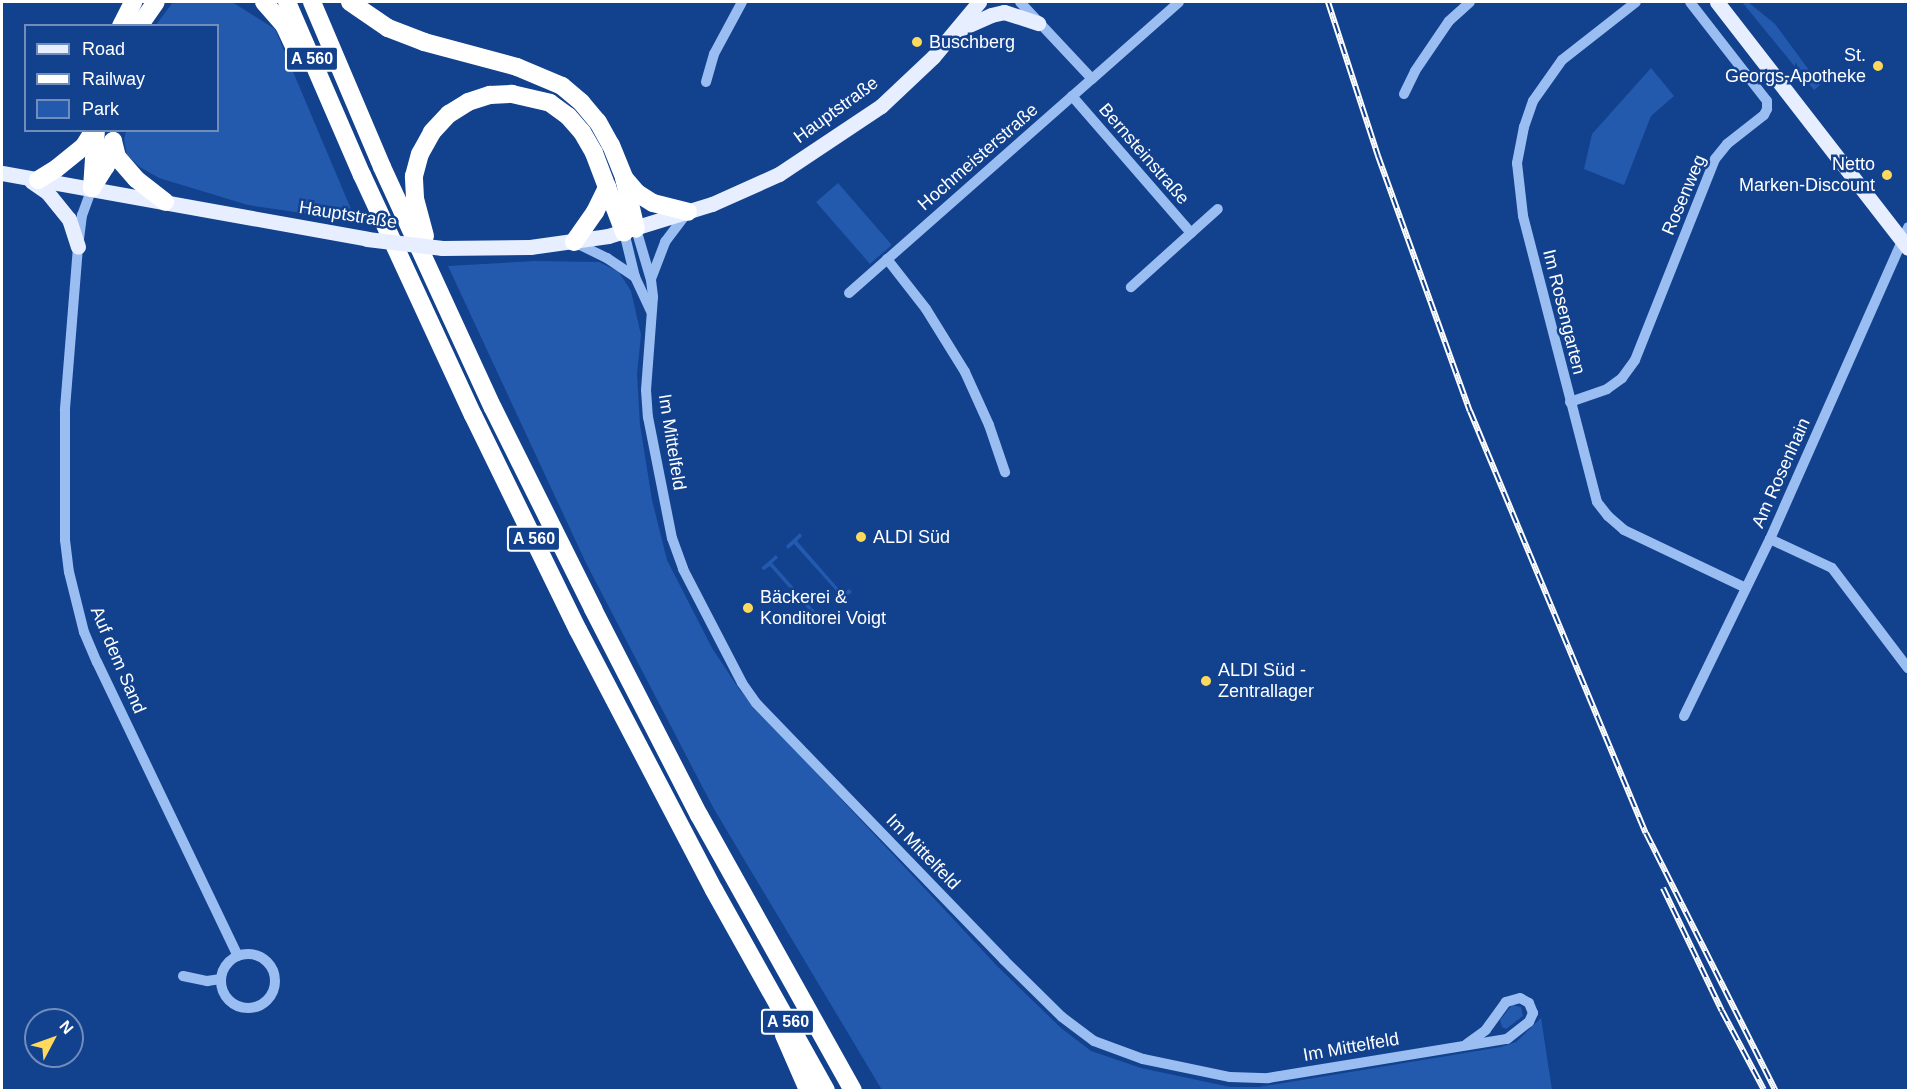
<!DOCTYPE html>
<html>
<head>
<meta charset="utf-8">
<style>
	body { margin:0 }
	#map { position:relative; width:1910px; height:1092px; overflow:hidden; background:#12418e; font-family:Arial,sans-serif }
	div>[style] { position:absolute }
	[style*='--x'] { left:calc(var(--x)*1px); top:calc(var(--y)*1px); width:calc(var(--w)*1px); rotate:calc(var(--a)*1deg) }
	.green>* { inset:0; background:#235aae; transform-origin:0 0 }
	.minor>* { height:10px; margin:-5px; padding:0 5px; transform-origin:5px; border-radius:5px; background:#9bbef2 }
	.minor>.ring { margin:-5px; padding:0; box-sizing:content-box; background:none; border:10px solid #9bbef2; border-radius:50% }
	.major>* { height:15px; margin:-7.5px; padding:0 7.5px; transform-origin:7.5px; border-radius:7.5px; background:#e6eeff }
	.highway>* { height:18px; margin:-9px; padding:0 9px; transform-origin:9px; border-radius:9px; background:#fff }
	.rail>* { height:6px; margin-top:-3px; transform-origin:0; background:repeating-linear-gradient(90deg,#12418e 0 11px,#fff 0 22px); box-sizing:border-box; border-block:2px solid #fff }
	.major-bridge>* { height:15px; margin:-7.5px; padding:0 7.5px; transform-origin:7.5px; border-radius:7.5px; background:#e6eeff }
	.dots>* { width:16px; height:16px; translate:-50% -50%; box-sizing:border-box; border:3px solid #12418e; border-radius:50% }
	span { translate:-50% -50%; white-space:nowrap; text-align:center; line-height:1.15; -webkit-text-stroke:5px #12418e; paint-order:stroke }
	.shield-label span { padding:2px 4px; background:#12418e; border:2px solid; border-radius:4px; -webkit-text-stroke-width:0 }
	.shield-label { font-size:16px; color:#fff; font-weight:700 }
	.poi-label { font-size:18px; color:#fff }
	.left { translate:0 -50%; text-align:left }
	.right { translate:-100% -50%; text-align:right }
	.street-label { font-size:18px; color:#fff }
	.frame { position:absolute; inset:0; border:3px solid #fff; pointer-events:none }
	.legend { position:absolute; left:24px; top:24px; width:195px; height:108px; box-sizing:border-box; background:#12418e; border:2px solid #718dbb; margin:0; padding:8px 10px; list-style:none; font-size:18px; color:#fff }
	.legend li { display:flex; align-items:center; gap:12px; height:30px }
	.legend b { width:30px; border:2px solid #718dbb }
	.north { position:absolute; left:24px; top:1008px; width:60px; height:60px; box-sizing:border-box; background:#12418e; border:2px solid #718dbb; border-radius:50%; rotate:49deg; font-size:16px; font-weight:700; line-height:24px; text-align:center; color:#fff }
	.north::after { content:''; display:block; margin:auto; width:21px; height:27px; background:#ffd95c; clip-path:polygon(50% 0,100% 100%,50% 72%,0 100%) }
</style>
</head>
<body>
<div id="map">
	<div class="green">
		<i style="clip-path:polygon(173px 2px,232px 2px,275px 29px,356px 221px,248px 205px,159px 178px,140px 167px,127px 155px,124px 140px,126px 131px,218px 130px,218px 26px,156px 25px)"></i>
		<i style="clip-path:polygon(1742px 2px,1748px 2px,1775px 24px,1820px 85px,1814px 90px)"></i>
		<i style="clip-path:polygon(1651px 68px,1674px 96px,1651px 116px,1624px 185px,1584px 169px,1592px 134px)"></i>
		<i style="left:838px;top:183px;width:82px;height:29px;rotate:49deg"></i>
		<i style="clip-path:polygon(534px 261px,599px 262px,619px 272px,631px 291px,641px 335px,637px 374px,640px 425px,652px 500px,667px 560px,712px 648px,741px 692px,998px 967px,1061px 1028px,1091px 1051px,1141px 1068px,1230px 1087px,1259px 1087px,1501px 1047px,1516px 1042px,1541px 1018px,1552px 1090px,882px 1090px,714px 809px,586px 563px,448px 266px)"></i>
		<i style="clip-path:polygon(800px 533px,802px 536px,797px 541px,843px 594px,849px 589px,852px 592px,838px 604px,835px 602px,841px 596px,794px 544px,788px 549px,786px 546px)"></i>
		<i style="clip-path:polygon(776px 555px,778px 558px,772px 563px,819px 616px,825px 611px,827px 614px,813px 626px,811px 624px,816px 618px,770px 566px,764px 570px,761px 568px)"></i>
		<i style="clip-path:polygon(1512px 1005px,1521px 1007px,1523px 1016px,1506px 1029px,1502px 1027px,1500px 1020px)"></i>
	</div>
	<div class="minor">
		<i style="--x:1020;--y:2;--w:105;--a:46.9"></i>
		<i style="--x:1092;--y:79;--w:116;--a:-41.5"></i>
		<i style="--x:1636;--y:2;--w:94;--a:141.9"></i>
		<i style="--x:1562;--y:60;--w:50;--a:125.3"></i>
		<i style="--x:1533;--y:101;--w:28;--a:109"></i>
		<i style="--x:1524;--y:127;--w:37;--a:101"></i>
		<i style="--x:1517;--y:163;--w:53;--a:83.5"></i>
		<i style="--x:1523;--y:216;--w:295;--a:75.5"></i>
		<i style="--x:1597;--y:502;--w:18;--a:52"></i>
		<i style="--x:1608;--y:516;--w:21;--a:41"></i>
		<i style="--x:1624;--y:530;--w:135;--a:25.4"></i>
		<i style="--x:706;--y:82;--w:29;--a:-74"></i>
		<i style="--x:714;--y:54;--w:59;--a:-61.7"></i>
		<i style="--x:1404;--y:94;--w:25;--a:-64"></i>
		<i style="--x:1415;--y:71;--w:60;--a:-55.8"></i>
		<i style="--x:1449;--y:21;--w:28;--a:-42"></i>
		<i style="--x:1072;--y:96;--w:181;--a:49"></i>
		<i style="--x:1191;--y:233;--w:81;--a:138"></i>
		<i style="--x:92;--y:188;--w:29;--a:110"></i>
		<i style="--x:82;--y:215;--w:32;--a:97"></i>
		<i style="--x:78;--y:247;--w:164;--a:94.6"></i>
		<i style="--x:65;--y:410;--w:130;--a:90"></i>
		<i style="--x:65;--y:540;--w:32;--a:83"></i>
		<i style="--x:69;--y:572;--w:62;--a:76"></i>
		<i style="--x:84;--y:632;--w:33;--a:67"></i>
		<i style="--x:97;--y:662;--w:326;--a:64.4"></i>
		<i style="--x:636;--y:229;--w:53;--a:73.6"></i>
		<i style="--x:651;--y:280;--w:17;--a:83"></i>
		<i style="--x:653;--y:297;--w:93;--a:94.3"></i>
		<i style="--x:646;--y:390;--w:27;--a:86"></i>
		<i style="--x:648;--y:417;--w:123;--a:78.8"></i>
		<i style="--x:672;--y:538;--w:33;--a:70"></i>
		<i style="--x:683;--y:569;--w:128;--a:62.6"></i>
		<i style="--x:742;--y:683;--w:24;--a:55"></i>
		<i style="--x:756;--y:703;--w:357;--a:46"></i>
		<i style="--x:1004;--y:960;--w:81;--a:44.5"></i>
		<i style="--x:1062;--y:1017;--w:40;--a:37"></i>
		<i style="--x:1094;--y:1041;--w:52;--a:20.2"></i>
		<i style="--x:1143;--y:1059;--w:89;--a:11.7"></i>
		<i style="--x:1230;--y:1077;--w:38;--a:2"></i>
		<i style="--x:1268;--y:1078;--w:242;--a:-9.3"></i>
		<i style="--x:1507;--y:1039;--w:28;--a:-38"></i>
		<i style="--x:1529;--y:1022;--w:10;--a:-66"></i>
		<i style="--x:1533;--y:1013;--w:11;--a:-112"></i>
		<i style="--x:1529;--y:1003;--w:10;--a:-151"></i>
		<i style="--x:1520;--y:998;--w:15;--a:164"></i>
		<i style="--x:1506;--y:1002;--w:34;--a:126"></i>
		<i style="--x:1486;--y:1030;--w:24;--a:144"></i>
		<i style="--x:624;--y:232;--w:46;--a:76.3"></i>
		<i style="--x:635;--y:277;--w:38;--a:65"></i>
		<i style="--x:1191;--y:233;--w:36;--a:-42"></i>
		<i style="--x:574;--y:242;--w:37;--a:26"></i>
		<i style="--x:607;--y:258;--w:34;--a:34"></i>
		<i style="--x:887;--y:259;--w:63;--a:52"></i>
		<i style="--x:926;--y:309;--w:74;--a:58.2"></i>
		<i style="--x:965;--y:372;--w:58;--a:65.6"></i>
		<i style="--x:989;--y:425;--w:50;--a:71.2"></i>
		<i style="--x:651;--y:279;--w:40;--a:-69"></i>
		<i style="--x:665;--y:242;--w:38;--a:-53"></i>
		<i style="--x:849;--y:293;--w:324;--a:-41.4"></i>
		<i style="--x:1570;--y:402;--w:39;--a:-19"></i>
		<i style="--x:1607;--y:389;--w:19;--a:-36"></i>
		<i style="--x:1622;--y:378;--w:22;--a:-54"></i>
		<i style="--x:1635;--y:360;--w:216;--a:-68.3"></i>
		<i style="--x:1715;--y:159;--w:19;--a:-51"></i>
		<i style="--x:1727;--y:144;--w:47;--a:-38.1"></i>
		<i style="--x:1764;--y:115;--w:7;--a:-63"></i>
		<i style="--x:1767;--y:109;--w:8;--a:-90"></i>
		<i style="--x:1767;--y:101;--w:125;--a:-127.9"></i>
		<i style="--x:1770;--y:539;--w:68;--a:25.1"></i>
		<i style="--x:1832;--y:568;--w:126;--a:52.8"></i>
		<i style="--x:1684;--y:716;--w:197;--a:-64.1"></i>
		<i style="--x:1770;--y:539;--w:341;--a:-66.1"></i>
		<i class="ring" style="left:221px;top:954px;width:44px;height:44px"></i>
		<i style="--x:183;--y:976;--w:25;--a:12"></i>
		<i style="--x:207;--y:981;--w:14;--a:-8"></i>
	</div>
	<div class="major">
		<i style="--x:1717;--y:2;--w:311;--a:52.2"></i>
		<i style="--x:960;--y:29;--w:34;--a:-24"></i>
		<i style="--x:991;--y:15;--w:13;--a:-13"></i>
		<i style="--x:1004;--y:12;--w:36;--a:18"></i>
		<i style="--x:2;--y:173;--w:371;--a:10.2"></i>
		<i style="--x:31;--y:181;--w:19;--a:35"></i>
		<i style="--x:47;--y:192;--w:35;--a:51"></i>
		<i style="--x:69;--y:219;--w:29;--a:72"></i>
		<i style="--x:442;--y:248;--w:88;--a:-0.7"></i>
		<i style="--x:530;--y:247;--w:79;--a:-8"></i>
		<i style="--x:608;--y:236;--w:109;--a:-17.1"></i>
		<i style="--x:712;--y:204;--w:73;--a:-24.1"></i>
		<i style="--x:779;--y:174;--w:123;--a:-33.7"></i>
		<i style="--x:881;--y:106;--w:71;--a:-43.3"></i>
		<i style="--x:933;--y:57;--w:72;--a:-50.1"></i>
	</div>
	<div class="highway">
		<i style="--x:264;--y:2;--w:30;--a:49"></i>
		<i style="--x:284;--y:25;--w:26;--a:65"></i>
		<i style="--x:287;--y:2;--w:189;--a:66.6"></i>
		<i style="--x:362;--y:175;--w:264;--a:65.2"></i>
		<i style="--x:473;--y:415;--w:239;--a:64"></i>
		<i style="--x:578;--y:630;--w:293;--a:62.4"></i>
		<i style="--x:714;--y:890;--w:229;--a:60.8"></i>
		<i style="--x:312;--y:2;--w:179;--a:67"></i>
		<i style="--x:382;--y:167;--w:265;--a:65.3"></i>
		<i style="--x:493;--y:408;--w:225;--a:63.5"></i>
		<i style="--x:593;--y:609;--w:232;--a:62.8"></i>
		<i style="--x:699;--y:815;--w:315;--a:60.8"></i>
		<i style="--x:350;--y:2;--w:46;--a:34.4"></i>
		<i style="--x:388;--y:28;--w:39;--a:21"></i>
		<i style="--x:424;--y:42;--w:96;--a:15"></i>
		<i style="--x:517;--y:67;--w:49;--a:22.9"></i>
		<i style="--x:562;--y:86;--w:25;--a:40"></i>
		<i style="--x:581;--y:102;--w:26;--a:50"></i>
		<i style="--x:598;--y:122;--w:26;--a:61"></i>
		<i style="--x:611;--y:145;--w:35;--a:68"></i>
		<i style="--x:624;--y:178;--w:52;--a:76.8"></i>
		<i style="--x:121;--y:26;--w:27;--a:-63"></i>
		<i style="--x:139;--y:26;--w:29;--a:-55"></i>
		<i style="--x:113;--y:141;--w:16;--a:76"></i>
		<i style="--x:117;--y:157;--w:29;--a:49"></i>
		<i style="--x:136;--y:179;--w:37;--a:38"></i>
		<i style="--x:625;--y:179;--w:18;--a:49"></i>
		<i style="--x:637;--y:193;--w:19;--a:32"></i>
		<i style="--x:653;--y:203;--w:36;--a:14"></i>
		<i style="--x:38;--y:180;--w:22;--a:-32"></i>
		<i style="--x:57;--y:168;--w:35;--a:-39"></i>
		<i style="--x:84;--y:146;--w:19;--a:-58"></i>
		<i style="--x:92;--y:188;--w:26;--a:-58"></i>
		<i style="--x:106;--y:166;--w:26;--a:-74"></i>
		<i style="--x:92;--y:188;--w:58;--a:-86.1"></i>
		<i style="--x:425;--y:236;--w:39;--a:-105"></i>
		<i style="--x:415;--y:198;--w:22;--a:-93"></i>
		<i style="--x:414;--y:176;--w:23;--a:-75"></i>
		<i style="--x:420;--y:154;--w:25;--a:-61"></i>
		<i style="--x:432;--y:132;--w:25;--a:-47"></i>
		<i style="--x:449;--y:114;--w:22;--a:-32"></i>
		<i style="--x:468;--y:102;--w:23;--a:-18"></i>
		<i style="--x:490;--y:95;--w:22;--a:-3"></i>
		<i style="--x:512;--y:94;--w:39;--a:13"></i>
		<i style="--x:550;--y:103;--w:22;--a:36"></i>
		<i style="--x:568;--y:116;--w:21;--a:49"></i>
		<i style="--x:582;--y:132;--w:24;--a:60"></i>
		<i style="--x:594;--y:153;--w:85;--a:69.2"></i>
		<i style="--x:574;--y:242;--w:37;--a:-55"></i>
		<i style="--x:595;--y:212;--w:28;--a:-64"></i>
		<i style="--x:784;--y:1035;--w:60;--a:66.4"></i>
	</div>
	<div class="rail">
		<i style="--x:1328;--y:2;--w:162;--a:72"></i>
		<i style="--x:1378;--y:156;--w:271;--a:70.2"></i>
		<i style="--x:1470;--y:411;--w:457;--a:67.4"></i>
		<i style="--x:1646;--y:833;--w:288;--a:63.3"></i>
		<i style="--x:1663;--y:888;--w:136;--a:64.4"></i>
		<i style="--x:1722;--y:1011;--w:89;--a:62"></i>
	</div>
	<div class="major-bridge">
		<i style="--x:367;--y:239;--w:76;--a:6.8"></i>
	</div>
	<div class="dots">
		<i style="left:917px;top:42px;background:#ffd95c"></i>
		<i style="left:1878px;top:66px;background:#ffd95c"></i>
		<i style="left:1887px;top:175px;background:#ffd95c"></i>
		<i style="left:861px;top:537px;background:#ffd95c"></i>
		<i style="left:748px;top:608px;background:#ffd95c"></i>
		<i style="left:1206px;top:681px;background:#ffd95c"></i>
	</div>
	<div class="shield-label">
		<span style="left:312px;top:59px">A 560</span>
		<span style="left:534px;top:539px">A 560</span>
		<span style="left:788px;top:1022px">A 560</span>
	</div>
	<div class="poi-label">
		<span class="left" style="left:929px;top:42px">Buschberg</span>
		<span class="right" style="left:1866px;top:66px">St.<br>Georgs-Apotheke</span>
		<span class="right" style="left:1875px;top:175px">Netto<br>Marken-Discount</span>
		<span class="left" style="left:873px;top:537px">ALDI Süd</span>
		<span class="left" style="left:760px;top:608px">Bäckerei &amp;<br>Konditorei Voigt</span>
		<span class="left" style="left:1218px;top:681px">ALDI Süd -<br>Zentrallager</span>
	</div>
	<div class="street-label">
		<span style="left:836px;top:110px;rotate:-36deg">Hauptstraße</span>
		<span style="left:1144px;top:154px;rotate:49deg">Bernsteinstraße</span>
		<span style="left:978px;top:157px;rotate:-41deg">Hochmeisterstraße</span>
		<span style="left:1684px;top:195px;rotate:-67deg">Rosenweg</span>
		<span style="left:348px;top:215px;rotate:9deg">Hauptstraße</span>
		<span style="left:1564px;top:312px;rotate:76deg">Im Rosengarten</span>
		<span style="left:672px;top:442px;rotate:81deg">Im Mittelfeld</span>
		<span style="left:1781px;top:473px;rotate:-66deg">Am Rosenhain</span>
		<span style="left:118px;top:660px;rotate:67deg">Auf dem Sand</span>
		<span style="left:923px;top:852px;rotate:46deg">Im Mittelfeld</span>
		<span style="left:1351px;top:1047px;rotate:-10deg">Im Mittelfeld</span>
	</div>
	<div class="frame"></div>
	<ul class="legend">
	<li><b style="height:8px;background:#e6eeff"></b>Road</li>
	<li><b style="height:8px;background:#fff"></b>Railway</li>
	<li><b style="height:16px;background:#235aae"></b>Park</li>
	</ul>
	<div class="north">N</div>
</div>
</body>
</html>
